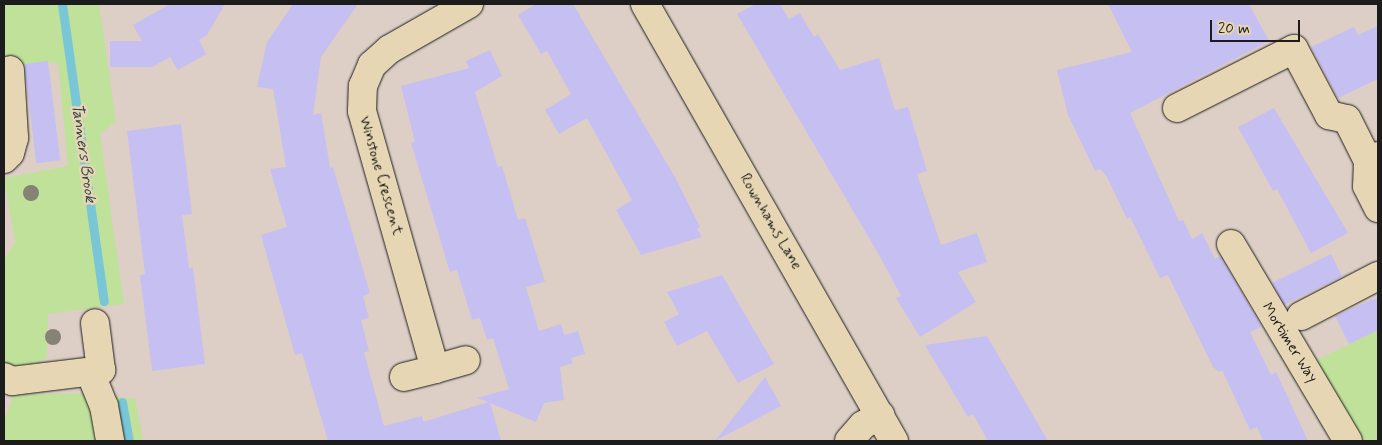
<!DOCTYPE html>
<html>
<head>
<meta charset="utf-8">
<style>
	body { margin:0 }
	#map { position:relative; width:1382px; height:445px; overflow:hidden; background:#ddcfc6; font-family:Mynerve,sans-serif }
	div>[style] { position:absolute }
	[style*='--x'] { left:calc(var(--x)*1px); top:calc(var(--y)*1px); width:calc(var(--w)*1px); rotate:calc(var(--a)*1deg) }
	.green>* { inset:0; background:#bfe19a }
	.stream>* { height:9px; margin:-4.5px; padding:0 4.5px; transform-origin:4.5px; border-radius:4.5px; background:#78c6d6 }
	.building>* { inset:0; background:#c6bff1; transform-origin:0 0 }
	.roads { filter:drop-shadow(0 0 1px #1c1c1c) drop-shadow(0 0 1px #1c1c1c) }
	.minor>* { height:28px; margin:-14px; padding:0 14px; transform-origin:14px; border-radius:14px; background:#e7d6b3 }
	.trees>* { width:16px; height:16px; margin:-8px; border-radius:50%; background:#858276 }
	span { translate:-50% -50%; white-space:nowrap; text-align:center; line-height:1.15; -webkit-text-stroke:5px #e7d6b3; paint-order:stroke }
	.street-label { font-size:15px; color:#1c1c1c }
	.water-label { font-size:16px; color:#33464a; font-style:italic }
	.frame { position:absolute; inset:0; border:5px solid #1c1c1c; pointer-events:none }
	.scale { position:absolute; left:1210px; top:20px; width:90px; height:22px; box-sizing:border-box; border:2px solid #1c1c1c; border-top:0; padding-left:6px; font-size:15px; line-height:18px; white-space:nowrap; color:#1c1c1c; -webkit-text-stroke:4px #e7d6b3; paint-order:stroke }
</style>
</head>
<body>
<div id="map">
	<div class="green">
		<i style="clip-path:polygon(4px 4px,99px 4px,116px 121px,100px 134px,124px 304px,48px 314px,47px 357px,32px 367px,4px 366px,4px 260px,15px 242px,4px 178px,68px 166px,58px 63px,24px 64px,4px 54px)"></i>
		<i style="clip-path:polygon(1378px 330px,1378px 441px,1362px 441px,1315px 361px)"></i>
		<i style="clip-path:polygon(87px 393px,135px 399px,143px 441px,4px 441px,4px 420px,14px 395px)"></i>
	</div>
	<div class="stream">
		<i style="--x:62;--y:4;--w:300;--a:82"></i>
		<i style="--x:122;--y:402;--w:40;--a:80"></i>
	</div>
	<div class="building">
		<i style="clip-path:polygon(170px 4px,225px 4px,207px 35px,199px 40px,206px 54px,178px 70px,170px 57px,152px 67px,110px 67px,110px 41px,142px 41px,133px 25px)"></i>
		<i style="clip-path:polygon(293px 4px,358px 4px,321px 57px,313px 115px,321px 113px,330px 168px,333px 167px,370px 293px,363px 296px,369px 318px,361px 320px,369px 351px,364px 352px,384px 426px,422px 416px,423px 422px,488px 402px,477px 398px,509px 389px,493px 338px,487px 340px,480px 318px,472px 320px,457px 270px,450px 272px,411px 143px,415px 142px,401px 86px,469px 68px,466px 61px,490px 50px,502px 76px,475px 92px,498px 167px,502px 166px,518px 220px,525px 218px,545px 282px,526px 287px,539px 331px,561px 324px,564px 335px,578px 331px,585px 354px,571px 358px,573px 363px,560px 367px,564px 400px,544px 403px,536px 422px,490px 403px,501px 441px,328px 441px,302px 353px,295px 355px,261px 235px,287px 227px,270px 169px,286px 167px,273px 89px,257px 87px,267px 42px)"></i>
		<i style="clip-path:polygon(536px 4px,573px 4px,676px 179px,700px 227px,697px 229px,702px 237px,641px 255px,616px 210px,632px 200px,587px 118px,559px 134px,545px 110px,571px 94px,547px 51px,541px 54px,518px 15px)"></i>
		<i style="clip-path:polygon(756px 4px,780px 4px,789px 19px,800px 13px,814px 37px,818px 34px,840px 70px,879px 58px,895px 110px,908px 107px,927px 171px,917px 174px,941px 245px,977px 233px,987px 262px,958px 272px,976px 302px,920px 337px,896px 298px,901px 296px,878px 253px,737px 14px)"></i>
		<i style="clip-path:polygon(1108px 4px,1249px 4px,1269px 41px,1130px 113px,1179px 221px,1183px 220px,1192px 239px,1202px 233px,1215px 259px,1220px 256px,1258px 320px,1261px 327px,1250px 332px,1271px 375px,1276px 372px,1308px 441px,1263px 441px,1257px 427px,1250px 430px,1222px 370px,1219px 372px,1213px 367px,1168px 275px,1160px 278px,1130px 217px,1127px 219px,1107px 177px,1100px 169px,1095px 171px,1068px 115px,1057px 70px,1132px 52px)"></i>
		<i style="clip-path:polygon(1378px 26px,1378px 79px,1338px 98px,1311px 47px,1354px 27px,1358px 35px)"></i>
		<i style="left:48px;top:61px;width:100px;height:24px;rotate:83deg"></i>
		<i style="clip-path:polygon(1274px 108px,1348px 233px,1311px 253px,1277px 189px,1273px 191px,1238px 127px)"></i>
		<i style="clip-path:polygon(181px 124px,192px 214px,182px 215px,189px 268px,193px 268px,205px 364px,152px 371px,140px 275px,145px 274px,127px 131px)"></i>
		<i style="left:1331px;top:254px;width:25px;height:65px;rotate:64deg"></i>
		<i style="clip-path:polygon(722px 275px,774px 364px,738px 383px,707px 331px,677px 346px,664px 322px,679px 314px,667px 292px)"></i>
		<i style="clip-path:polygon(1378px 297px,1378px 330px,1349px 344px,1335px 316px)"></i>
		<i style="clip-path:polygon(987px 336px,1048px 441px,988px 441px,973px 414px,968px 417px,925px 345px)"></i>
		<i style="clip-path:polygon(765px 377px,781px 406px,715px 441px)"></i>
	</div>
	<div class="roads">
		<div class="minor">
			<i style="--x:645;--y:4;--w:503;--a:60.33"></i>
			<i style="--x:1177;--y:108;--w:131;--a:-26.8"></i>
			<i style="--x:1294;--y:49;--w:75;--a:62.1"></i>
			<i style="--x:1329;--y:115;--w:18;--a:13"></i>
			<i style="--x:1347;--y:119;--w:47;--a:63.4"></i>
			<i style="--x:1368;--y:161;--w:11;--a:-27"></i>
			<i style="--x:4;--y:159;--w:8;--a:-45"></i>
			<i style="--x:10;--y:153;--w:16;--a:-75"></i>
			<i style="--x:14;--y:138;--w:68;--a:-93.4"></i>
			<i style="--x:1368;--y:161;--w:25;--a:92"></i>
			<i style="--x:1367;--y:186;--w:25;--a:63"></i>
			<i style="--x:1231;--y:244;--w:229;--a:59.3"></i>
			<i style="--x:1301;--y:316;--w:87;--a:-27.5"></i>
			<i style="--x:435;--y:369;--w:32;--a:-16"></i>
			<i style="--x:90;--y:372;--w:37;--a:68"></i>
			<i style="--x:104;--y:406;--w:36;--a:80"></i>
			<i style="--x:4;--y:377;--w:9;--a:27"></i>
			<i style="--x:12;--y:381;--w:90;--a:-7"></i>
			<i style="--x:101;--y:370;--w:47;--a:-97.3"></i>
			<i style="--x:404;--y:377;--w:32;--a:-14"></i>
			<i style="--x:435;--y:369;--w:268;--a:-105.8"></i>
			<i style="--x:362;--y:111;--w:25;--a:-88"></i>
			<i style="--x:363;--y:86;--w:23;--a:-67"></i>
			<i style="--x:372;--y:65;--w:24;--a:-42"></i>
			<i style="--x:390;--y:49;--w:91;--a:-29.7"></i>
			<i style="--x:849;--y:441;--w:21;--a:-49"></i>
			<i style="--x:863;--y:425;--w:20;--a:-30"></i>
		</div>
	</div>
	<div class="trees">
		<i style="left:31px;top:193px"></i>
		<i style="left:53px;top:337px"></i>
	</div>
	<div class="street-label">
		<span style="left:380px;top:176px;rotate:74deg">Winstone Crescent</span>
		<span style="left:770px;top:222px;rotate:60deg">Rownhams Lane</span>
		<span style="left:1289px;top:343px;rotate:58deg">Mortimer Way</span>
	</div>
	<div class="water-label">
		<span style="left:83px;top:153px;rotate:82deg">Tanners Brook</span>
	</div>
	<div class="frame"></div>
	<div class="scale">20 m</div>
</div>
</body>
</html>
